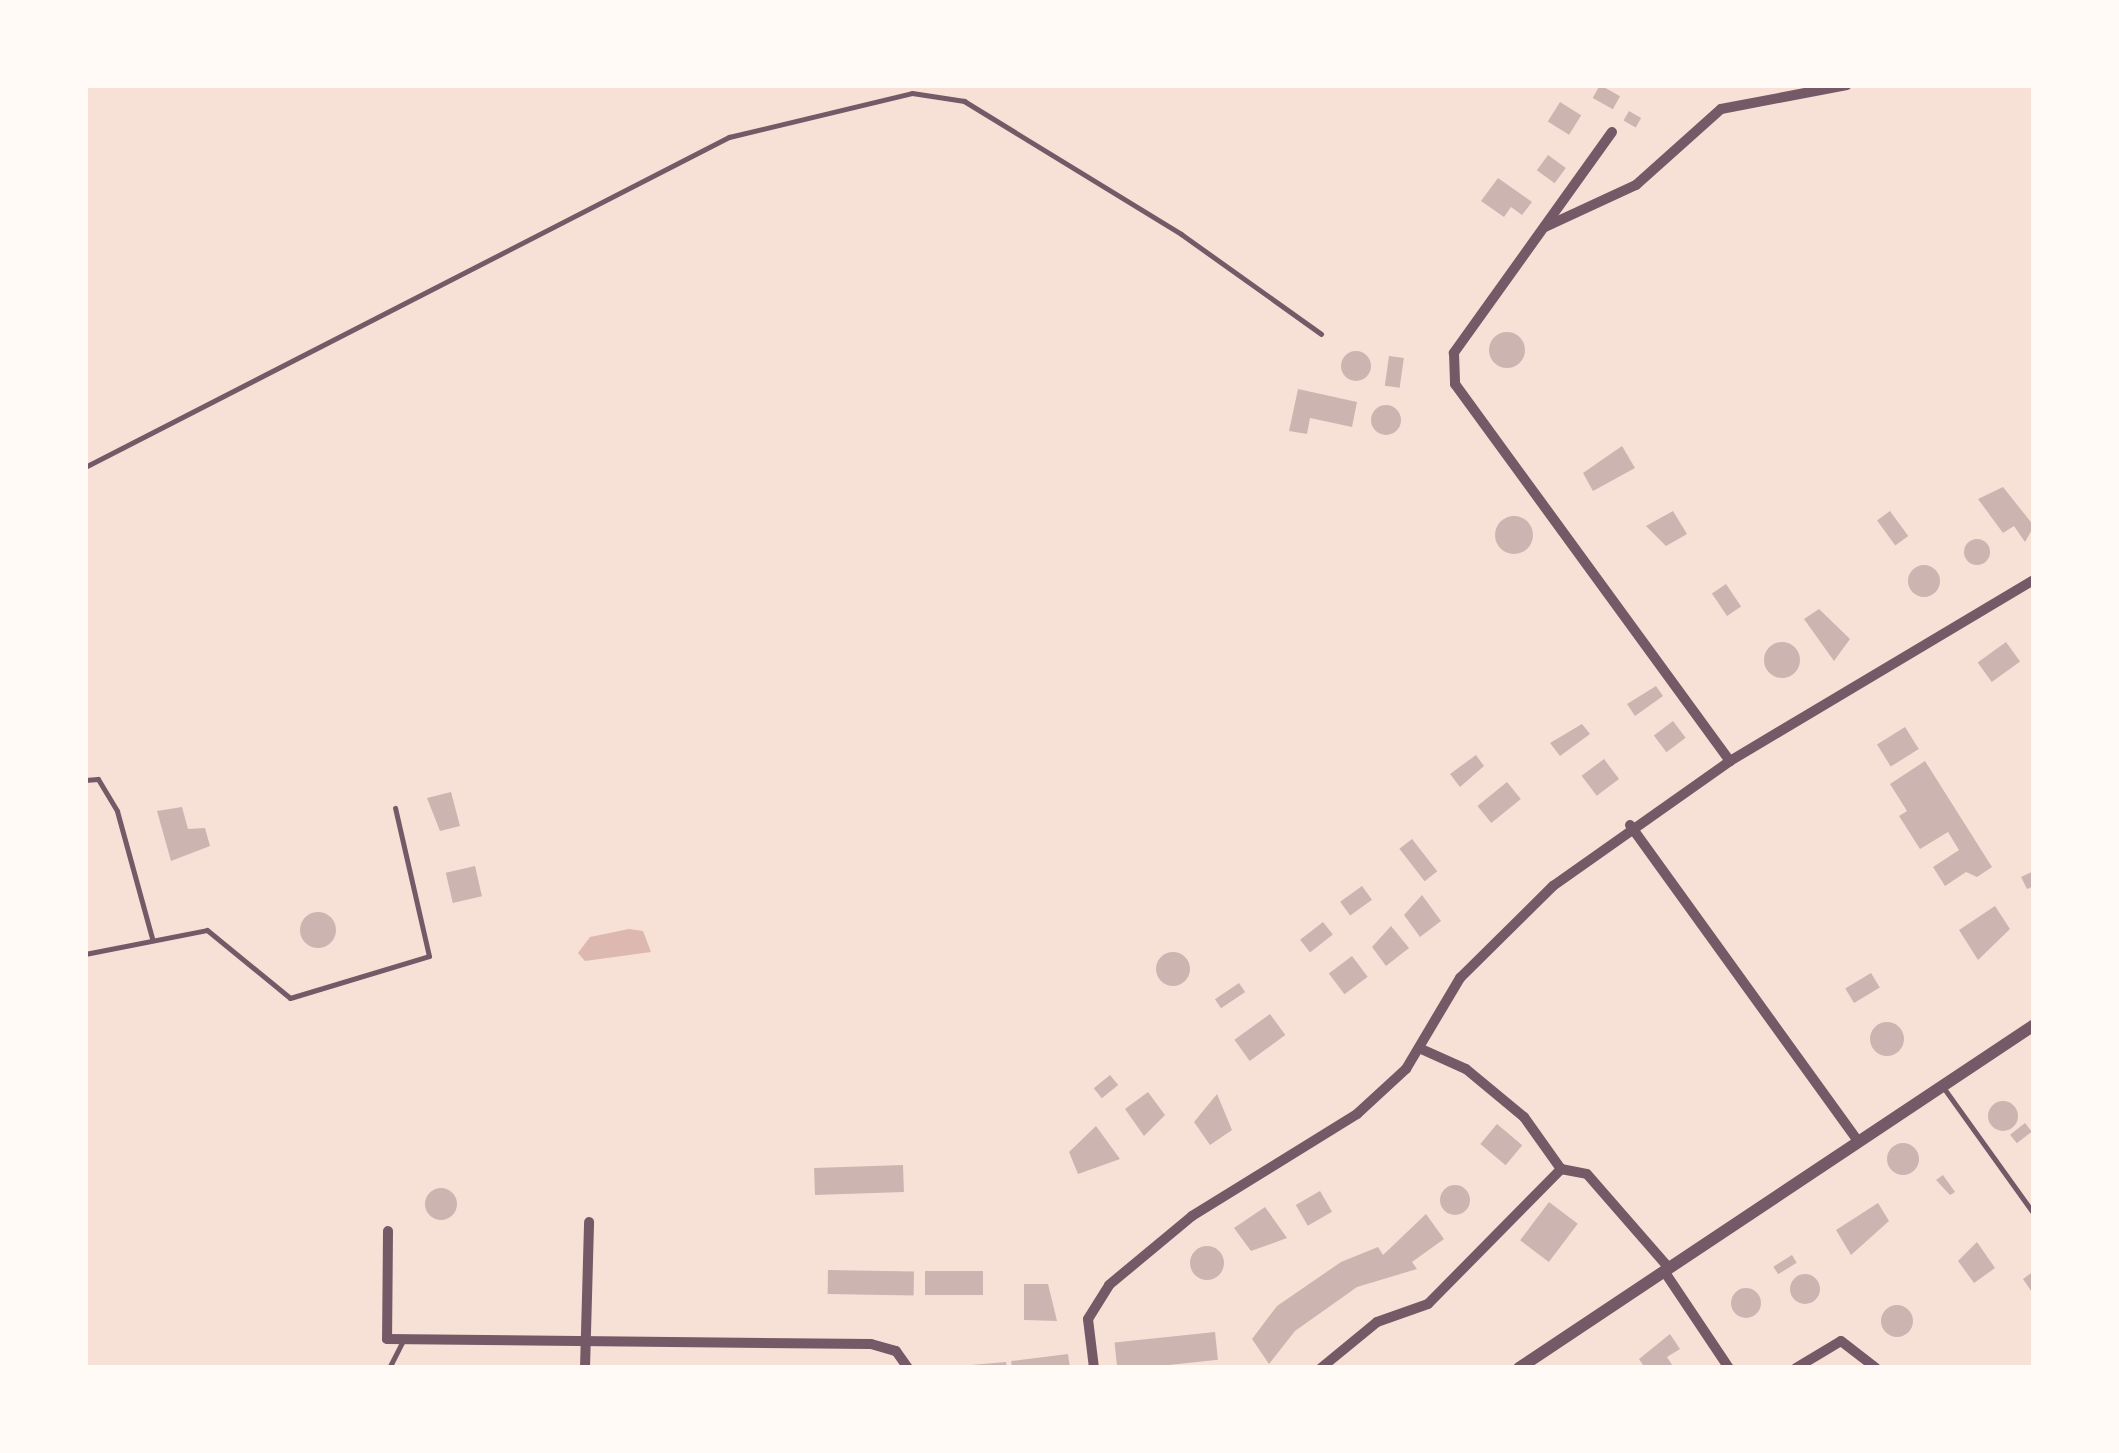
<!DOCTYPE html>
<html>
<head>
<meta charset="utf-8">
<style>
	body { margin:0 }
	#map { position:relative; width:2119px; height:1453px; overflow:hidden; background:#f7e1d7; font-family:Cabin,sans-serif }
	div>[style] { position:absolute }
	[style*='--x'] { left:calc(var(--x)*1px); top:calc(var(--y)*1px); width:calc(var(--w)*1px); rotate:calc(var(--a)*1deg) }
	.water>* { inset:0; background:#dcb8b0 }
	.building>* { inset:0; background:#ccb4b1; transform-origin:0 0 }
	.round { border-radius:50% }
	.service>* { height:5px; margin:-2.5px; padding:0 2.5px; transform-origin:2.5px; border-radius:2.5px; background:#755966 }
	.minor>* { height:10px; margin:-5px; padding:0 5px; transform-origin:5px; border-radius:5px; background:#755966 }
	.tertiary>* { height:12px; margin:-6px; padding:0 6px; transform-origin:6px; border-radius:6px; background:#755966 }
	span { translate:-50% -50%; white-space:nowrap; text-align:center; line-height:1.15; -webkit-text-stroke:8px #fffaf5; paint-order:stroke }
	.frame { position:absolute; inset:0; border:88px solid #fffaf5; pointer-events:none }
</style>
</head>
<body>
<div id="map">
	<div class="water">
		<i style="clip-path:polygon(629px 929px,643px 931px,651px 952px,585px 961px,578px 953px,590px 937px)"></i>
	</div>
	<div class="building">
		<i style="left:1600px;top:85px;width:23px;height:15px;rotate:29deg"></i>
		<i style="left:1560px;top:102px;width:25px;height:23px;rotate:32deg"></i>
		<i style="left:1629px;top:111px;width:14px;height:11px;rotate:30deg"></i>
		<i style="left:1548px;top:155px;width:22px;height:19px;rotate:36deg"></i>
		<i style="clip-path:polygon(1498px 178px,1532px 202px,1522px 215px,1511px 207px,1504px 217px,1481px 201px)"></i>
		<i class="round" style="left:1489px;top:332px;width:36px;height:36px"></i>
		<i class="round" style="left:1341px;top:351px;width:30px;height:30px"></i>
		<i style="left:1389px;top:356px;width:15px;height:30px;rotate:8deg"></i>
		<i style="clip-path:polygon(1298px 389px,1357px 402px,1352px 427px,1310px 418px,1307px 434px,1289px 431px)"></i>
		<i class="round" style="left:1371px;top:405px;width:30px;height:30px"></i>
		<i style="clip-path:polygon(1622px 446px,1635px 468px,1593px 491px,1583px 473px)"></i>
		<i style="clip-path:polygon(2003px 487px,2034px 526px,2025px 542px,2014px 526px,2003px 533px,1978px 499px)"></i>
		<i style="clip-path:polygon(1673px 511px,1687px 534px,1666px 546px,1646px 526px)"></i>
		<i style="left:1890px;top:511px;width:31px;height:16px;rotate:54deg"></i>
		<i class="round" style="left:1495px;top:516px;width:38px;height:38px"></i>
		<i class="round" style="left:1964px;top:539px;width:26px;height:26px"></i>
		<i class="round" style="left:1908px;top:565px;width:32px;height:32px"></i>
		<i style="left:1726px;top:584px;width:27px;height:17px;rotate:56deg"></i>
		<i style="clip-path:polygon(1819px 609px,1850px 639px,1834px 661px,1804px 619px)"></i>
		<i style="left:2006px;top:642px;width:24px;height:35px;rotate:54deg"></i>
		<i class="round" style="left:1764px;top:642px;width:36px;height:36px"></i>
		<i style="clip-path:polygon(1656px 686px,1663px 696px,1635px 716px,1627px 704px)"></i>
		<i style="left:1673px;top:721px;width:21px;height:24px;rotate:53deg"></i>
		<i style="clip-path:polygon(1582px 724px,1590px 734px,1560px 756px,1550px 743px)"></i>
		<i style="left:1905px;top:727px;width:26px;height:33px;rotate:58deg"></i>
		<i style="clip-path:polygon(1476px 755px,1484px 766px,1460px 787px,1450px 774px)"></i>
		<i style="left:1604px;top:759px;width:25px;height:28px;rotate:53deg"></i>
		<i style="clip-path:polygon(1925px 761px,1992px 867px,1977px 877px,1966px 872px,1945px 886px,1933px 867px,1959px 850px,1948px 832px,1920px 849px,1899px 816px,1907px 811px,1890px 784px)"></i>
		<i style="left:1507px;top:782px;width:22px;height:38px;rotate:51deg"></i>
		<i style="clip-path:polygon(451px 792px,460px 826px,440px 831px,427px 798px)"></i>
		<i style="clip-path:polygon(182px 807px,188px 829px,205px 828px,210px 846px,171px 861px,157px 811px)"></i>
		<i style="left:1412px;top:839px;width:41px;height:16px;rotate:52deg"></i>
		<i style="left:475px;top:866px;width:31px;height:30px;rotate:77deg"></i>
		<i style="clip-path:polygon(2034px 871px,2034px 886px,2027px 889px,2021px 877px)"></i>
		<i style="left:1362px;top:886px;width:17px;height:27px;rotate:54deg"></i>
		<i style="clip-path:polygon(1422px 895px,1441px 921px,1420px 937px,1404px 915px)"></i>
		<i style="clip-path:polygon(1995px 906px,2010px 929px,1978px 960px,1959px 930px)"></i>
		<i class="round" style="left:300px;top:912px;width:36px;height:36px"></i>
		<i style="left:1323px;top:922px;width:16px;height:29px;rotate:52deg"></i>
		<i style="clip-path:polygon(1391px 926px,1409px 948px,1386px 966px,1372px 947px)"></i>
		<i class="round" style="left:1156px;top:952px;width:34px;height:34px"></i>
		<i style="left:1352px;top:956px;width:26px;height:29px;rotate:53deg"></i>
		<i style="left:1871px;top:973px;width:17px;height:30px;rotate:59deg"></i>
		<i style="left:1239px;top:983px;width:11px;height:29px;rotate:56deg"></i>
		<i style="left:1270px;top:1014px;width:26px;height:44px;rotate:54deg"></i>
		<i class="round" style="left:1870px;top:1022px;width:34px;height:34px"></i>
		<i style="left:1110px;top:1075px;width:13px;height:21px;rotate:51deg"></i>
		<i style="clip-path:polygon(1148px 1092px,1165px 1115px,1144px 1136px,1125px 1109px)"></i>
		<i style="clip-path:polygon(1217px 1094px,1232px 1130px,1210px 1145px,1194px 1122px)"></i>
		<i class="round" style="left:1988px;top:1101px;width:30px;height:30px"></i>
		<i style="left:2025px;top:1123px;width:11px;height:19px;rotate:52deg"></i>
		<i style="left:1497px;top:1124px;width:33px;height:26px;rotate:40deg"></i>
		<i style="clip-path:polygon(1096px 1126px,1120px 1159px,1078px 1174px,1069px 1152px)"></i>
		<i class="round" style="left:1887px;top:1143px;width:32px;height:32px"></i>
		<i style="left:903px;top:1165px;width:27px;height:89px;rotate:88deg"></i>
		<i style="clip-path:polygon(1943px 1175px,1955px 1192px,1950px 1195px,1936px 1180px)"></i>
		<i class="round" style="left:1440px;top:1185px;width:30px;height:30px"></i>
		<i class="round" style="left:425px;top:1188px;width:32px;height:32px"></i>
		<i style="left:1320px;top:1191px;width:24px;height:28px;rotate:60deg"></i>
		<i style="left:1549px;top:1202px;width:36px;height:48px;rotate:37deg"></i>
		<i style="clip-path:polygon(1878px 1203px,1889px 1221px,1851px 1255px,1836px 1230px)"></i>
		<i style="clip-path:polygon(1265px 1207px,1287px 1238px,1251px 1251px,1234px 1228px)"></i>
		<i style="clip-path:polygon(1426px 1214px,1444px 1239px,1412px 1262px,1417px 1269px,1357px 1287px,1295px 1331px,1269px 1364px,1252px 1339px,1277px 1306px,1341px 1262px,1378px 1247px,1383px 1255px)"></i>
		<i style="clip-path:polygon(1977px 1242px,1995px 1268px,1974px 1283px,1958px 1261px)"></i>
		<i class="round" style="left:1190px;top:1246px;width:34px;height:34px"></i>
		<i style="left:1792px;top:1255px;width:9px;height:22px;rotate:58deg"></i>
		<i style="left:828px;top:1270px;width:86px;height:24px;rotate:1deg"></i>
		<i style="left:925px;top:1271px;width:58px;height:24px"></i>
		<i style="clip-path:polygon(2034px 1271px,2034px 1295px,2023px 1279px)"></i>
		<i class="round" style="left:1790px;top:1274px;width:30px;height:30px"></i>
		<i style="clip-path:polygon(1024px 1284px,1048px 1284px,1057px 1321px,1024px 1320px)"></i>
		<i class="round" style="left:1731px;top:1288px;width:30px;height:30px"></i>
		<i class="round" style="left:1881px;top:1305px;width:32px;height:32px"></i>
		<i style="left:1215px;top:1332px;width:28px;height:101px;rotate:84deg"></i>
		<i style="clip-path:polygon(1670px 1334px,1680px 1349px,1667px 1357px,1674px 1368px,1645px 1368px,1639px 1359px)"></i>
		<i style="clip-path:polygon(1068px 1354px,1070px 1368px,1012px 1368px,1011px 1361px)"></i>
		<i style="clip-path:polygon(1006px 1362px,1007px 1368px,971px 1368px,971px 1365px)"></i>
	</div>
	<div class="service">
		<i style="--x:85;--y:467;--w:724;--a:-27.13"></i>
		<i style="--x:729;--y:137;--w:188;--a:-13.5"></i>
		<i style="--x:912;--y:93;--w:53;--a:8.7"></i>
		<i style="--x:964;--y:101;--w:255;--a:31.5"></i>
		<i style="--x:1181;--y:234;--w:172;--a:35.5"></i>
		<i style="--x:85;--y:780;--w:13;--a:-4"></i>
		<i style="--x:98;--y:779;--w:37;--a:59"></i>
		<i style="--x:117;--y:811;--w:132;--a:74.6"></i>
		<i style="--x:85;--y:954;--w:124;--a:-11.1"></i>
		<i style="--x:207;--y:930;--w:107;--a:39.3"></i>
		<i style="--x:290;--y:998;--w:145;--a:-16.8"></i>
		<i style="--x:429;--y:956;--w:152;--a:-102.9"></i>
		<i style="--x:1943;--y:1087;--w:156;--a:54.4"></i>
		<i style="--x:389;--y:1368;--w:31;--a:-63"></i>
	</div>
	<div class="minor">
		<i style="--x:1612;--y:132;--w:272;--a:125.6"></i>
		<i style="--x:1454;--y:353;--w:31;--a:88"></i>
		<i style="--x:1455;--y:384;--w:467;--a:53.9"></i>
		<i style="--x:1545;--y:227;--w:100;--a:-24.8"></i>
		<i style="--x:1636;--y:185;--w:114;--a:-41.8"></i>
		<i style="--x:1721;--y:109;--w:128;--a:-10.8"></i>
		<i style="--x:1630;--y:825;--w:388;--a:54.2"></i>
		<i style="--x:1419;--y:1048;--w:51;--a:24.1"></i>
		<i style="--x:1466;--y:1069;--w:75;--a:39.6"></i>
		<i style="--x:1524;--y:1117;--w:64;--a:54.6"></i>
		<i style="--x:388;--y:1231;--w:108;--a:90.5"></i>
		<i style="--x:387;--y:1339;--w:484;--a:0.6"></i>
		<i style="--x:871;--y:1344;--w:26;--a:16"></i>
		<i style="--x:896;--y:1351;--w:21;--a:55"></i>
		<i style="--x:1664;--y:1271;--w:117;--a:56.2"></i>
		<i style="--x:585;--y:1368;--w:146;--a:-88.4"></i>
		<i style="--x:1094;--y:1368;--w:49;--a:-97"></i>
		<i style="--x:1088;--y:1319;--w:40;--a:-58"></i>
		<i style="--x:1109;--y:1285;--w:108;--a:-39.7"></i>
		<i style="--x:1192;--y:1216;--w:194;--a:-31.7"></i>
		<i style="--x:1357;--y:1114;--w:67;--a:-42.6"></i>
		<i style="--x:1406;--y:1069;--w:106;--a:-59.3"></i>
		<i style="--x:1460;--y:978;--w:131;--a:-44.7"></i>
		<i style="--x:1553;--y:886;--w:217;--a:-35.2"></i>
		<i style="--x:1730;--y:761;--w:354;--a:-30.8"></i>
		<i style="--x:1321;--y:1368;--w:72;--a:-39.4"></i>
		<i style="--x:1377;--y:1322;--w:54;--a:-19.4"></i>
		<i style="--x:1428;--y:1304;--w:190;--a:-45.4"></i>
		<i style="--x:1561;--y:1169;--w:26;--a:11"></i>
		<i style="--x:1587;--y:1174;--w:125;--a:48.9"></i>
		<i style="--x:1796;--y:1368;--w:52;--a:-31"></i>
		<i style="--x:1841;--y:1341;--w:44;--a:37.6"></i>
	</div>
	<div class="tertiary">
		<i style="--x:1519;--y:1368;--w:619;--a:-33.66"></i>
	</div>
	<div class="frame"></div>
</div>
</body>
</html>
